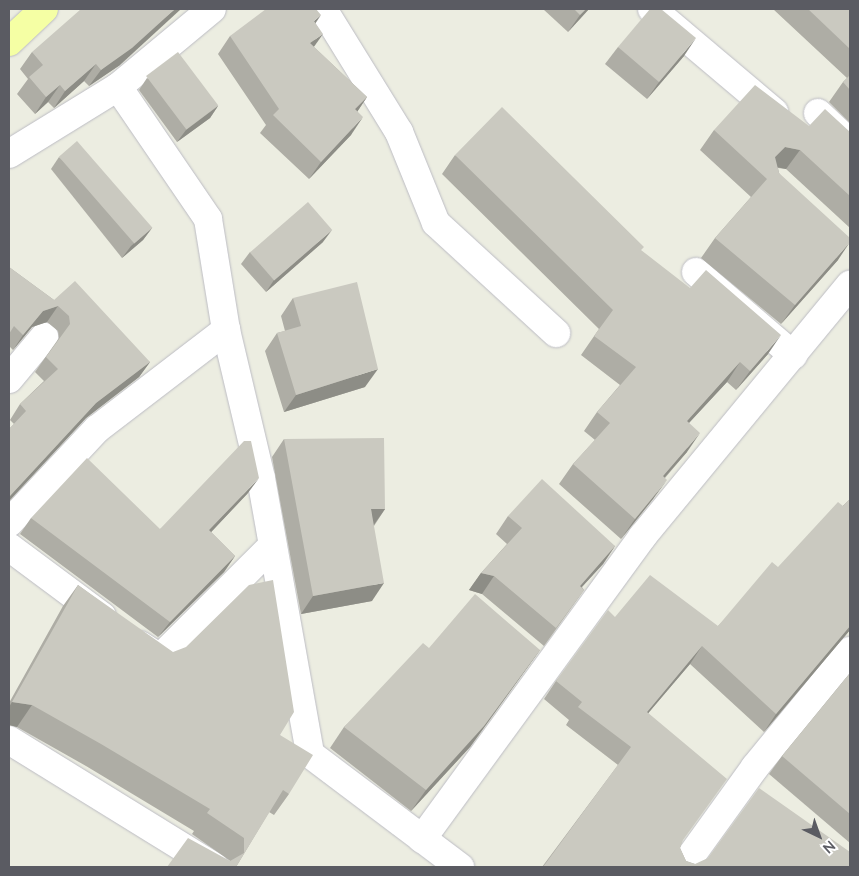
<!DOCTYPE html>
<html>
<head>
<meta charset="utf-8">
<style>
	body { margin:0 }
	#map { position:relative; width:859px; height:876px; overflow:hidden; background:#ecede1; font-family:Lato,sans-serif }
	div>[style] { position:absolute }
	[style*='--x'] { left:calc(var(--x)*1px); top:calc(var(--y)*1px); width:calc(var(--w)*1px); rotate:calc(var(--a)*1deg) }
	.roads { filter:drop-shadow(0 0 1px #bcbcc3) drop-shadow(0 0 1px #bcbcc3) }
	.minor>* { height:28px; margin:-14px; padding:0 14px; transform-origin:14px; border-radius:14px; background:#fff }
	.major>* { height:28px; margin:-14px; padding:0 14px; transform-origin:14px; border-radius:14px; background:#f5ffa4 }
	.wall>* { inset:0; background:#aeada5 }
	.shaded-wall>* { inset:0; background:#8d8d86 }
	.building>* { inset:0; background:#cac9c0; transform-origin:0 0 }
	span { translate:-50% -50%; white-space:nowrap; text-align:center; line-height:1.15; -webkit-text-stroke:5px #fff; paint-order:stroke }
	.frame { position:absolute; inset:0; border:10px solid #5a5b62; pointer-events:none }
	.north { position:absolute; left:794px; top:811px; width:50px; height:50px; -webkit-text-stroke:4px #fff; paint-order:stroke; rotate:138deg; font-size:14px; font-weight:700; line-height:20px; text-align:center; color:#5a5b62 }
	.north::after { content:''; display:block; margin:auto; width:18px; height:22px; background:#5a5b62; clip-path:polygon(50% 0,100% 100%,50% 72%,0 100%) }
</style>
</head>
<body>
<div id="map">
	<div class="roads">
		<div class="minor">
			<i style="--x:323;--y:9;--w:145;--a:58.3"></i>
			<i style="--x:399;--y:132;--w:98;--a:67.9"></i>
			<i style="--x:436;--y:223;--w:163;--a:42.5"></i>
			<i style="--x:652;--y:9;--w:160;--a:40.2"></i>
			<i style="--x:118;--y:87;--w:160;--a:55.7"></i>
			<i style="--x:208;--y:219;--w:112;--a:80.8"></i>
			<i style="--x:226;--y:330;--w:152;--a:76.7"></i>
			<i style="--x:261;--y:478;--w:280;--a:79.9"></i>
			<i style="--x:310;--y:754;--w:188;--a:37"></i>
			<i style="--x:818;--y:113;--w:44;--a:43.2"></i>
			<i style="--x:9;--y:154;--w:128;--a:-31.6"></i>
			<i style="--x:118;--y:87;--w:122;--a:-39.7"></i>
			<i style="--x:696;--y:272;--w:128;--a:40.6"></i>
			<i style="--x:9;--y:379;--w:55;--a:-50.2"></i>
			<i style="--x:9;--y:523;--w:129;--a:-46.9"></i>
			<i style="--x:97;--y:429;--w:163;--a:-37.5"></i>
			<i style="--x:9;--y:547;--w:116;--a:36.6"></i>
			<i style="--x:140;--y:645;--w:24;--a:33"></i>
			<i style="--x:160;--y:658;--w:158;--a:-45"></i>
			<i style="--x:9;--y:740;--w:242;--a:31.7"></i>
			<i style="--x:422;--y:839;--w:374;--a:-53.9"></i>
			<i style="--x:642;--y:537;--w:327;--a:-50.5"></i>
			<i style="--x:683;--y:867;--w:123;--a:-54.2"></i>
			<i style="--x:755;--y:767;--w:150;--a:-50.7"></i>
		</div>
		<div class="major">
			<i style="--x:9;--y:42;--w:48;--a:-43.3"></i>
		</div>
	</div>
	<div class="wall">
		<i style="clip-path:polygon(543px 9px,589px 9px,568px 32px)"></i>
		<i style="clip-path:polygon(773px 9px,850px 9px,850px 123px,829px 102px,843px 82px,847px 78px)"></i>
		<i style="clip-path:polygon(315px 24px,314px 47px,367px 97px,357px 112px,351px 135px,309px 179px,260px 133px,266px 125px,218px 54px,230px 36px)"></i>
		<i style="clip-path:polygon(618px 47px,684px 56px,647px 99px,605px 64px)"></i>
		<i style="clip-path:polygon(32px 52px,120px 65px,89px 86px,84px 81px,54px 108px,48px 102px,35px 114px,17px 94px,28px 79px,20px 69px)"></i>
		<i style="clip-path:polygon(147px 78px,218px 106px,210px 118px,177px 142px,139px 90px)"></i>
		<i style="clip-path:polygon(809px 126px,850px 132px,850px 228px,786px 169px,778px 168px,779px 173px,838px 260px,781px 324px,701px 258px,715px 238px,751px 197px,700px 150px,714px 130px)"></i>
		<i style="clip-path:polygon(455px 155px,641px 251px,768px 354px,736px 390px,727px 382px,689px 423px,687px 452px,665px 478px,653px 499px,621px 539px,559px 484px,573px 464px,595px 440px,584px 431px,597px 412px,620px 385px,581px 355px,599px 329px,442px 174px)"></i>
		<i style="clip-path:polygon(59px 157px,152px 228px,143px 240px,122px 258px,51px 169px)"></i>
		<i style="clip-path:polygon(323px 242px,266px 292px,241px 264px,250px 252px)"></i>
		<i style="clip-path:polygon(9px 267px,54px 300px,150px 362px,139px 377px,86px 418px,9px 501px,9px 429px,14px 424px,10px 420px,20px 404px,44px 381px,35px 372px,59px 338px,58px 331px,47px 322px,32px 327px,13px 350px,9px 346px)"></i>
		<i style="clip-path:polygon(293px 298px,365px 387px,284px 412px,265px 351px,277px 333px,285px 331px,281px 316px)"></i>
		<i style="clip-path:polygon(284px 439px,385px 509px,374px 526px,372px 601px,301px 614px,272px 457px)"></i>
		<i style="clip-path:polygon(248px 493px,211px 532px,235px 556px,224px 572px,158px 637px,20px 534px,31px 518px,160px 529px)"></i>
		<i style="clip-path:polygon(850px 499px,850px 630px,764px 732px,690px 664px,648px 713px,682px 841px,680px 848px,686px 861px,695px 864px,850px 867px,542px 867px,618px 765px,566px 725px,569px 720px,544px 699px,556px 681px,615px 617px,718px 626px)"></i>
		<i style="clip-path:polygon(508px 516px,615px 546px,603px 564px,582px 587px,584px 590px,544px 646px,482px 594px,469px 590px,481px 573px,507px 544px,496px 534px)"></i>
		<i style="clip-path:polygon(78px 585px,280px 735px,289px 794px,274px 815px,269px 812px,236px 867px,229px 860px,192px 834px,194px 831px,86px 766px,17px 727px,9px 725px,9px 703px,63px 606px)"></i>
		<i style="clip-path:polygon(429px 648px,540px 650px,470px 747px,411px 811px,330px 748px,344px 727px)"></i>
		<i style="clip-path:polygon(850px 673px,850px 843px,769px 774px,782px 756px)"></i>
	</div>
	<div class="shaded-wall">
		<i style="clip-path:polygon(175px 9px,181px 9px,120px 65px,89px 86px,101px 70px)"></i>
		<i style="clip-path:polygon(586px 9px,589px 9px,568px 32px,580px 15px)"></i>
		<i style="clip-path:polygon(321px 15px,309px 33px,314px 21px)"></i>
		<i style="clip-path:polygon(323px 34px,311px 51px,310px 43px)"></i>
		<i style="clip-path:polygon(696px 38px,684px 56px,647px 99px,659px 82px)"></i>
		<i style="clip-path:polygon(96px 64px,84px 81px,54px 108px,65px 91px)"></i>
		<i style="clip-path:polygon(60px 85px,48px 102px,35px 114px,46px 97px)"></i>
		<i style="clip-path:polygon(367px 97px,355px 115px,355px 109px)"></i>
		<i style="clip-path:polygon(218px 106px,210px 118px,177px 142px,186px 130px)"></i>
		<i style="clip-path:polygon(363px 117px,351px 135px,309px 179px,321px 162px)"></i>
		<i style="clip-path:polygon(785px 147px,800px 150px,786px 169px,771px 166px,775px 157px)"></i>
		<i style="clip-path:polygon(152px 228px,143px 240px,122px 258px,131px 246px)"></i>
		<i style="clip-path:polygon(332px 230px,323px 242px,266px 292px,274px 280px)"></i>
		<i style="clip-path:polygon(850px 242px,838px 260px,781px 324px,795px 305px)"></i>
		<i style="clip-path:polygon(58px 306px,47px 322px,32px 327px,13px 350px,23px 335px,43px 311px)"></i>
		<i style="clip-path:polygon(781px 335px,768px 354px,736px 390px,750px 371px)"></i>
		<i style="clip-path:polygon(150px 362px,139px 377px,86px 418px,9px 501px,9px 497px,96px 403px)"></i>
		<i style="clip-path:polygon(740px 362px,727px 382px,673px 440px,687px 421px)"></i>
		<i style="clip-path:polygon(378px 369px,365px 387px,284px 412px,296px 395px)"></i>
		<i style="clip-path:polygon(700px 433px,687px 452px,649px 495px,663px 476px)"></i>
		<i style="clip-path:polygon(259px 478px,248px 493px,198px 546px,209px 530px)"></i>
		<i style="clip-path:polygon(667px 480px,653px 499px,621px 539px,635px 519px)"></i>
		<i style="clip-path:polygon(371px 509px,385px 509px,373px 526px)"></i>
		<i style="clip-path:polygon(615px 546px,603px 564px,567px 603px,580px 586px)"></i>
		<i style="clip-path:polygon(235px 556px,224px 572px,158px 637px,170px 622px)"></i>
		<i style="clip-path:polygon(481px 573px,494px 576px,482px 594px,469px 590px)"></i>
		<i style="clip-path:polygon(384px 583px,372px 601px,301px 614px,313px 596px)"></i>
		<i style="clip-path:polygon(850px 626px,850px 630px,764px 732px,776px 714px)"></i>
		<i style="clip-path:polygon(702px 646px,690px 664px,634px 730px,647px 712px)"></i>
		<i style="clip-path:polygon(540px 650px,470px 747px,411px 811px,426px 790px)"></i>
		<i style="clip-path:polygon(12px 702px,32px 705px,17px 727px,9px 725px,9px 707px)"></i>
	</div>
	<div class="building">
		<i style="clip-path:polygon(81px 9px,175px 9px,132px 48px,101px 70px,96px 64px,65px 91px,60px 85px,46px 97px,29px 77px,43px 65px,32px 52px)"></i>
		<i style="clip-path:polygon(266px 9px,316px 9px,321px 15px,314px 21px,323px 34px,310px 43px,367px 97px,355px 109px,363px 117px,321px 162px,273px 115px,279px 109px,230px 36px)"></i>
		<i style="clip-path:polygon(574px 9px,586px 9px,580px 15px)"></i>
		<i style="clip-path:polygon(650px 9px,661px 9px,696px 38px,659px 82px,618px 47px)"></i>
		<i style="clip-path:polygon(808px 9px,850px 9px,850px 49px)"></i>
		<i style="left:178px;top:52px;width:67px;height:40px;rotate:53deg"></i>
		<i style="clip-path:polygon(850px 75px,850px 90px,843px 82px)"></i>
		<i style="clip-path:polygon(755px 85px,809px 126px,825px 109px,850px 132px,850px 196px,800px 150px,785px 147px,775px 157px,779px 173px,850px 238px,850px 242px,795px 305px,715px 238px,767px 179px,714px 130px)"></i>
		<i style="clip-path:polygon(502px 107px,644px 247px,641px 250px,690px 288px,706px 270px,781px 335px,750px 371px,740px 362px,687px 421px,700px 433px,663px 476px,667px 480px,635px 519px,573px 464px,610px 423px,597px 412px,636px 367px,594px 336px,613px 310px,455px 155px)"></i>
		<i style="left:77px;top:141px;width:115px;height:24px;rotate:49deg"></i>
		<i style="left:308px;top:202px;width:37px;height:77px;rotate:49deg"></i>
		<i style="clip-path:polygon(9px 267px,54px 300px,75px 281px,150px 362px,96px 403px,9px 497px,9px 429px,26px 411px,20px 404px,58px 369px,46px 357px,70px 324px,69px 316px,58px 306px,43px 311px,23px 335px,14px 326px,9px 334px)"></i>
		<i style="clip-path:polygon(357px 282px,378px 369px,296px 395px,277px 333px,301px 326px,293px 298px)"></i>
		<i style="clip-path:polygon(384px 438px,385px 509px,371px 509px,384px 583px,313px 596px,284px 439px)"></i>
		<i style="clip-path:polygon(244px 441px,251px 441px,259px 478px,209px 530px,235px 556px,170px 622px,31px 518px,87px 458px,160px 529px)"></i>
		<i style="clip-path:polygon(542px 479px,615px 546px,580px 586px,584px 590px,556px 628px,494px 576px,481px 573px,522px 528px,508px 516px)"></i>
		<i style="clip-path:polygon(850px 499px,850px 626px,776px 714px,702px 646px,647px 712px,727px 779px,683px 840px,680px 848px,686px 861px,695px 864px,708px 858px,759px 788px,850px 852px,850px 867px,543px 867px,631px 747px,578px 707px,582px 702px,556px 681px,608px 610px,615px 617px,650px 575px,718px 626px,772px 562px,778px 567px,838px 502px,843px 506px)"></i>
		<i style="clip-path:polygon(273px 580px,294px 712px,280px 735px,313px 755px,289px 794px,283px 790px,236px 867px,167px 867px,188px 838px,230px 861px,244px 853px,244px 838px,207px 813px,210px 809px,101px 744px,32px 705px,12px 702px,78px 585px,173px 652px,186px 647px,249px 585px)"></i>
		<i style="clip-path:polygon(475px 594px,540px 650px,484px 726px,426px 790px,344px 727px,423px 643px,429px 648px)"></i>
		<i style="clip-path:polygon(850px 673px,850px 814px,782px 756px)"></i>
	</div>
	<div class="frame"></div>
	<div class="north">N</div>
</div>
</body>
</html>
